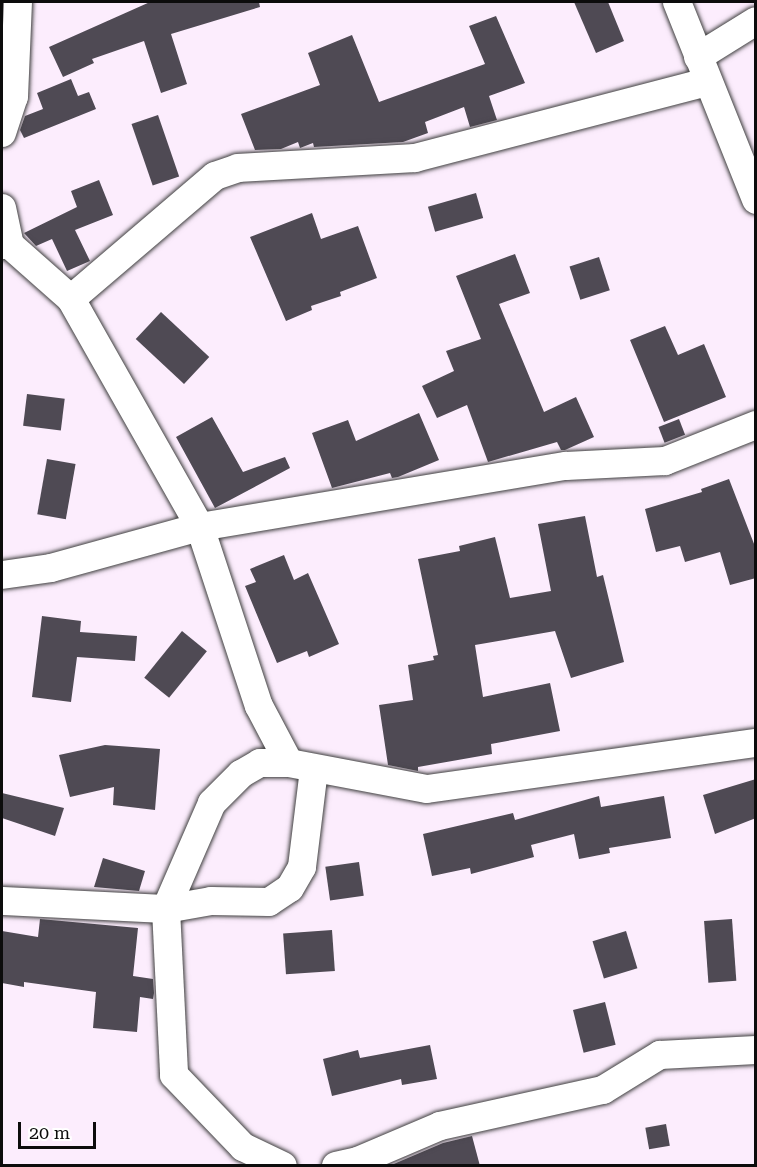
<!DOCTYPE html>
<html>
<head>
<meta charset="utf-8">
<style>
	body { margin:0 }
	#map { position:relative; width:757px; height:1167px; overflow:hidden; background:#fcedfd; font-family:"Roboto Serif",serif }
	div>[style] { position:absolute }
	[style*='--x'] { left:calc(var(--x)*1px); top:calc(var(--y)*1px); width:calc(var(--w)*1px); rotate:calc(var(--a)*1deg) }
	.building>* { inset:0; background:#4f4a54; transform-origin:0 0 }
	.roads { filter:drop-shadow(0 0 2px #3f3f3f) drop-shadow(0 0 2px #3f3f3f) }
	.street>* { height:28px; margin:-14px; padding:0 14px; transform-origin:14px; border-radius:14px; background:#fff }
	span { translate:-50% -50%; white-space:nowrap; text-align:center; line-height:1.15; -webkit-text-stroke:6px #fff; paint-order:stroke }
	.frame { position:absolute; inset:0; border:3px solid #0c0c0c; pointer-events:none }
	.scale { position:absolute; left:18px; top:1122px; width:78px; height:27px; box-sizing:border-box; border:3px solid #0c0c0c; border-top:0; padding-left:8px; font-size:18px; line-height:21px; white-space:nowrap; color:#0c0c0c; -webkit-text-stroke:4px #fff; paint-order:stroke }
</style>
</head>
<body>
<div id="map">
	<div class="building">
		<i style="clip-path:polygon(150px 2px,259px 2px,260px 7px,171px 34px,187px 84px,161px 93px,144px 41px,92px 59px,94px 63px,63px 77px,49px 47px)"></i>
		<i style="clip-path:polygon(574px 2px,608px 2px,624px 41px,596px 53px)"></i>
		<i style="clip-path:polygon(496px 16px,525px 83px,489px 96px,497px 120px,470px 127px,464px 107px,425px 122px,428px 133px,403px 142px,314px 147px,313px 143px,300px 148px,298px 142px,281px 149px,255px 150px,241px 114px,320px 85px,308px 53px,352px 35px,379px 102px,485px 64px,469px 26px)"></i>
		<i style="clip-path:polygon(71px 79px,78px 96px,89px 92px,96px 109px,24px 138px,20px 130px,25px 116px,43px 109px,37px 93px)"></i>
		<i style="left:158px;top:115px;width:65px;height:28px;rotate:71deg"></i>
		<i style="clip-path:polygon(99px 180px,113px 215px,75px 230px,90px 261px,67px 271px,52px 239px,36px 246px,24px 233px,77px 207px,71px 191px)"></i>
		<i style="left:476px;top:193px;width:26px;height:50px;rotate:74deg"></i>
		<i style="clip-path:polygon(312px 213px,321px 239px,358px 226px,377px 278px,340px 292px,341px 296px,311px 306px,312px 310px,286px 321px,250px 237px)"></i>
		<i style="clip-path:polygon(515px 254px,530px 293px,499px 304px,544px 412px,576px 397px,594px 437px,565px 450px,561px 450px,557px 442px,488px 462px,467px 405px,437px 418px,422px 386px,454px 371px,446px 351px,481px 339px,456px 276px)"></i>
		<i style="left:599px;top:257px;width:35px;height:31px;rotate:72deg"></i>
		<i style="left:161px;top:312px;width:66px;height:37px;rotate:43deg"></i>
		<i style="clip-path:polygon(665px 326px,678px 355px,704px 344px,726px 397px,664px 422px,630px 340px)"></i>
		<i style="left:27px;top:394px;width:38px;height:32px;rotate:7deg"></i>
		<i style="clip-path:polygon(419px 413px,439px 460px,398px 477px,392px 478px,390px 473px,332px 488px,312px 433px,348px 420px,356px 441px)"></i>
		<i style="clip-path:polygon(212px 417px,243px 472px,285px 457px,290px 468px,215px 508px,176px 437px)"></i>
		<i style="left:679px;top:419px;width:17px;height:22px;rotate:69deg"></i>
		<i style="left:47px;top:459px;width:29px;height:56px;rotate:10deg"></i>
		<i style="clip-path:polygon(729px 479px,756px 549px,756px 578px,730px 585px,720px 552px,685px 562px,680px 546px,656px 552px,645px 509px,702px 492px,701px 489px)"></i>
		<i style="clip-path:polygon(585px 516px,597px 577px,603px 575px,624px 662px,571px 678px,555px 631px,475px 645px,483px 697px,550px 683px,560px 731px,491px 744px,492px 754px,418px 767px,418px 771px,388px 765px,379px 705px,413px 700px,408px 665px,434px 660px,433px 656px,438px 655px,418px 559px,460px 551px,459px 546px,495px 537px,510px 598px,551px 591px,538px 524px)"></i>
		<i style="clip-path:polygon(284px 555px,294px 580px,308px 573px,339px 644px,309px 657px,307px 651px,277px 663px,245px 586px,256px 582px,250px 569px)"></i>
		<i style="clip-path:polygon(42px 616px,81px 621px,80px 632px,137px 636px,135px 661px,77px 657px,71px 702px,32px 697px)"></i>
		<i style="left:182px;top:631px;width:32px;height:60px;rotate:39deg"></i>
		<i style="clip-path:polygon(105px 745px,160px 749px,155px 810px,113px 805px,114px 787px,70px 797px,59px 755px)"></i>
		<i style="clip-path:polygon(756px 779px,756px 818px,715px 834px,703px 795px)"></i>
		<i style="clip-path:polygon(2px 793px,64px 808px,55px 836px,2px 818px)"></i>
		<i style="clip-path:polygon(599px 796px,601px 807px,664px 796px,671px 838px,609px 848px,610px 853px,579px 859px,574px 834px,531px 845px,534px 857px,471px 874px,470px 868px,432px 876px,423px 834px,513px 813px,515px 820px)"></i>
		<i style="clip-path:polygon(103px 858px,145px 871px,139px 891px,94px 887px)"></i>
		<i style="left:359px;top:862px;width:34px;height:34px;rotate:82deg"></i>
		<i style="clip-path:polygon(40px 919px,138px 928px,133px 976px,153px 979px,154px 993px,153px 999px,140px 997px,137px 1032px,93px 1028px,96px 992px,24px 982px,24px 987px,2px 983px,2px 931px,38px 937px)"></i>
		<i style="left:732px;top:919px;width:62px;height:28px;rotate:86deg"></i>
		<i style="left:332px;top:930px;width:41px;height:49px;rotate:86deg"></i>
		<i style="left:626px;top:931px;width:39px;height:35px;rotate:73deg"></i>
		<i style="left:605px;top:1002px;width:44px;height:33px;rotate:76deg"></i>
		<i style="clip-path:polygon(430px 1045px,437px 1079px,402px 1085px,401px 1079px,332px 1096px,323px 1059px,358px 1050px,360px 1058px)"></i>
		<i style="left:666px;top:1124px;width:22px;height:21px;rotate:80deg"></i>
		<i style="clip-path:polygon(472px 1136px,480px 1166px,389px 1166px,443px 1143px)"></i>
	</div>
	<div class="roads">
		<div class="street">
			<i style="--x:677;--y:2;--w:213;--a:68.2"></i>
			<i style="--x:698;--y:57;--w:68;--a:-31.8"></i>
			<i style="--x:2;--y:133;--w:38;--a:-72"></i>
			<i style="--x:14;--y:97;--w:95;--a:-87.6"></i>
			<i style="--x:2;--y:208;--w:38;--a:78"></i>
			<i style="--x:10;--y:245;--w:8;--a:180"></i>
			<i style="--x:10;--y:245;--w:81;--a:41.5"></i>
			<i style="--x:71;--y:299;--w:262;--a:60.5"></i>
			<i style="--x:200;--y:527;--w:188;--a:71.8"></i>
			<i style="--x:259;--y:706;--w:64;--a:62.2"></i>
			<i style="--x:289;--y:763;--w:140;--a:10.7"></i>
			<i style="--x:427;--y:789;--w:332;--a:-8"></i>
			<i style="--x:71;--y:299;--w:189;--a:-40.5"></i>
			<i style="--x:215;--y:176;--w:24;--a:-19"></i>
			<i style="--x:238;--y:168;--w:177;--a:-3.2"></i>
			<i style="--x:415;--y:158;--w:302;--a:-14.6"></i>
			<i style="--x:2;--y:575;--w:49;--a:-8.1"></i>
			<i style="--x:51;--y:568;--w:155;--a:-15.4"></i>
			<i style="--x:200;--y:527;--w:371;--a:-9.5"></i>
			<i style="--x:566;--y:466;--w:99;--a:-2.9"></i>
			<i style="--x:665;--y:461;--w:98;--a:-21.6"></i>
			<i style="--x:289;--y:763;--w:29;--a:180"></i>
			<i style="--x:260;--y:763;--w:22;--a:150"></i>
			<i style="--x:241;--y:774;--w:41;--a:135"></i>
			<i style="--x:212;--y:803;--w:116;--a:113.5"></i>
			<i style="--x:166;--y:909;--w:46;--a:-10.1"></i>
			<i style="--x:211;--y:901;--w:58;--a:1"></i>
			<i style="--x:269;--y:902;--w:25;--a:-34"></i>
			<i style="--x:290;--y:888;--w:24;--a:-60"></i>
			<i style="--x:302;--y:867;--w:99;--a:-83"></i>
			<i style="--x:2;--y:901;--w:164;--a:2.8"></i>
			<i style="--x:166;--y:909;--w:166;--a:87.2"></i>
			<i style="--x:174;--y:1075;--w:100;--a:46.2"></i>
			<i style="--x:243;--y:1147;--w:44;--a:25.4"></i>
			<i style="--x:336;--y:1166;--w:23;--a:-13"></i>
			<i style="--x:358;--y:1161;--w:89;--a:-23.1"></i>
			<i style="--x:440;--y:1126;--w:167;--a:-12.5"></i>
			<i style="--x:603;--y:1090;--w:67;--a:-31.6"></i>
			<i style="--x:660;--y:1055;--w:96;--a:-3"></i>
		</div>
	</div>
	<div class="frame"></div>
	<div class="scale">20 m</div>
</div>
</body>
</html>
